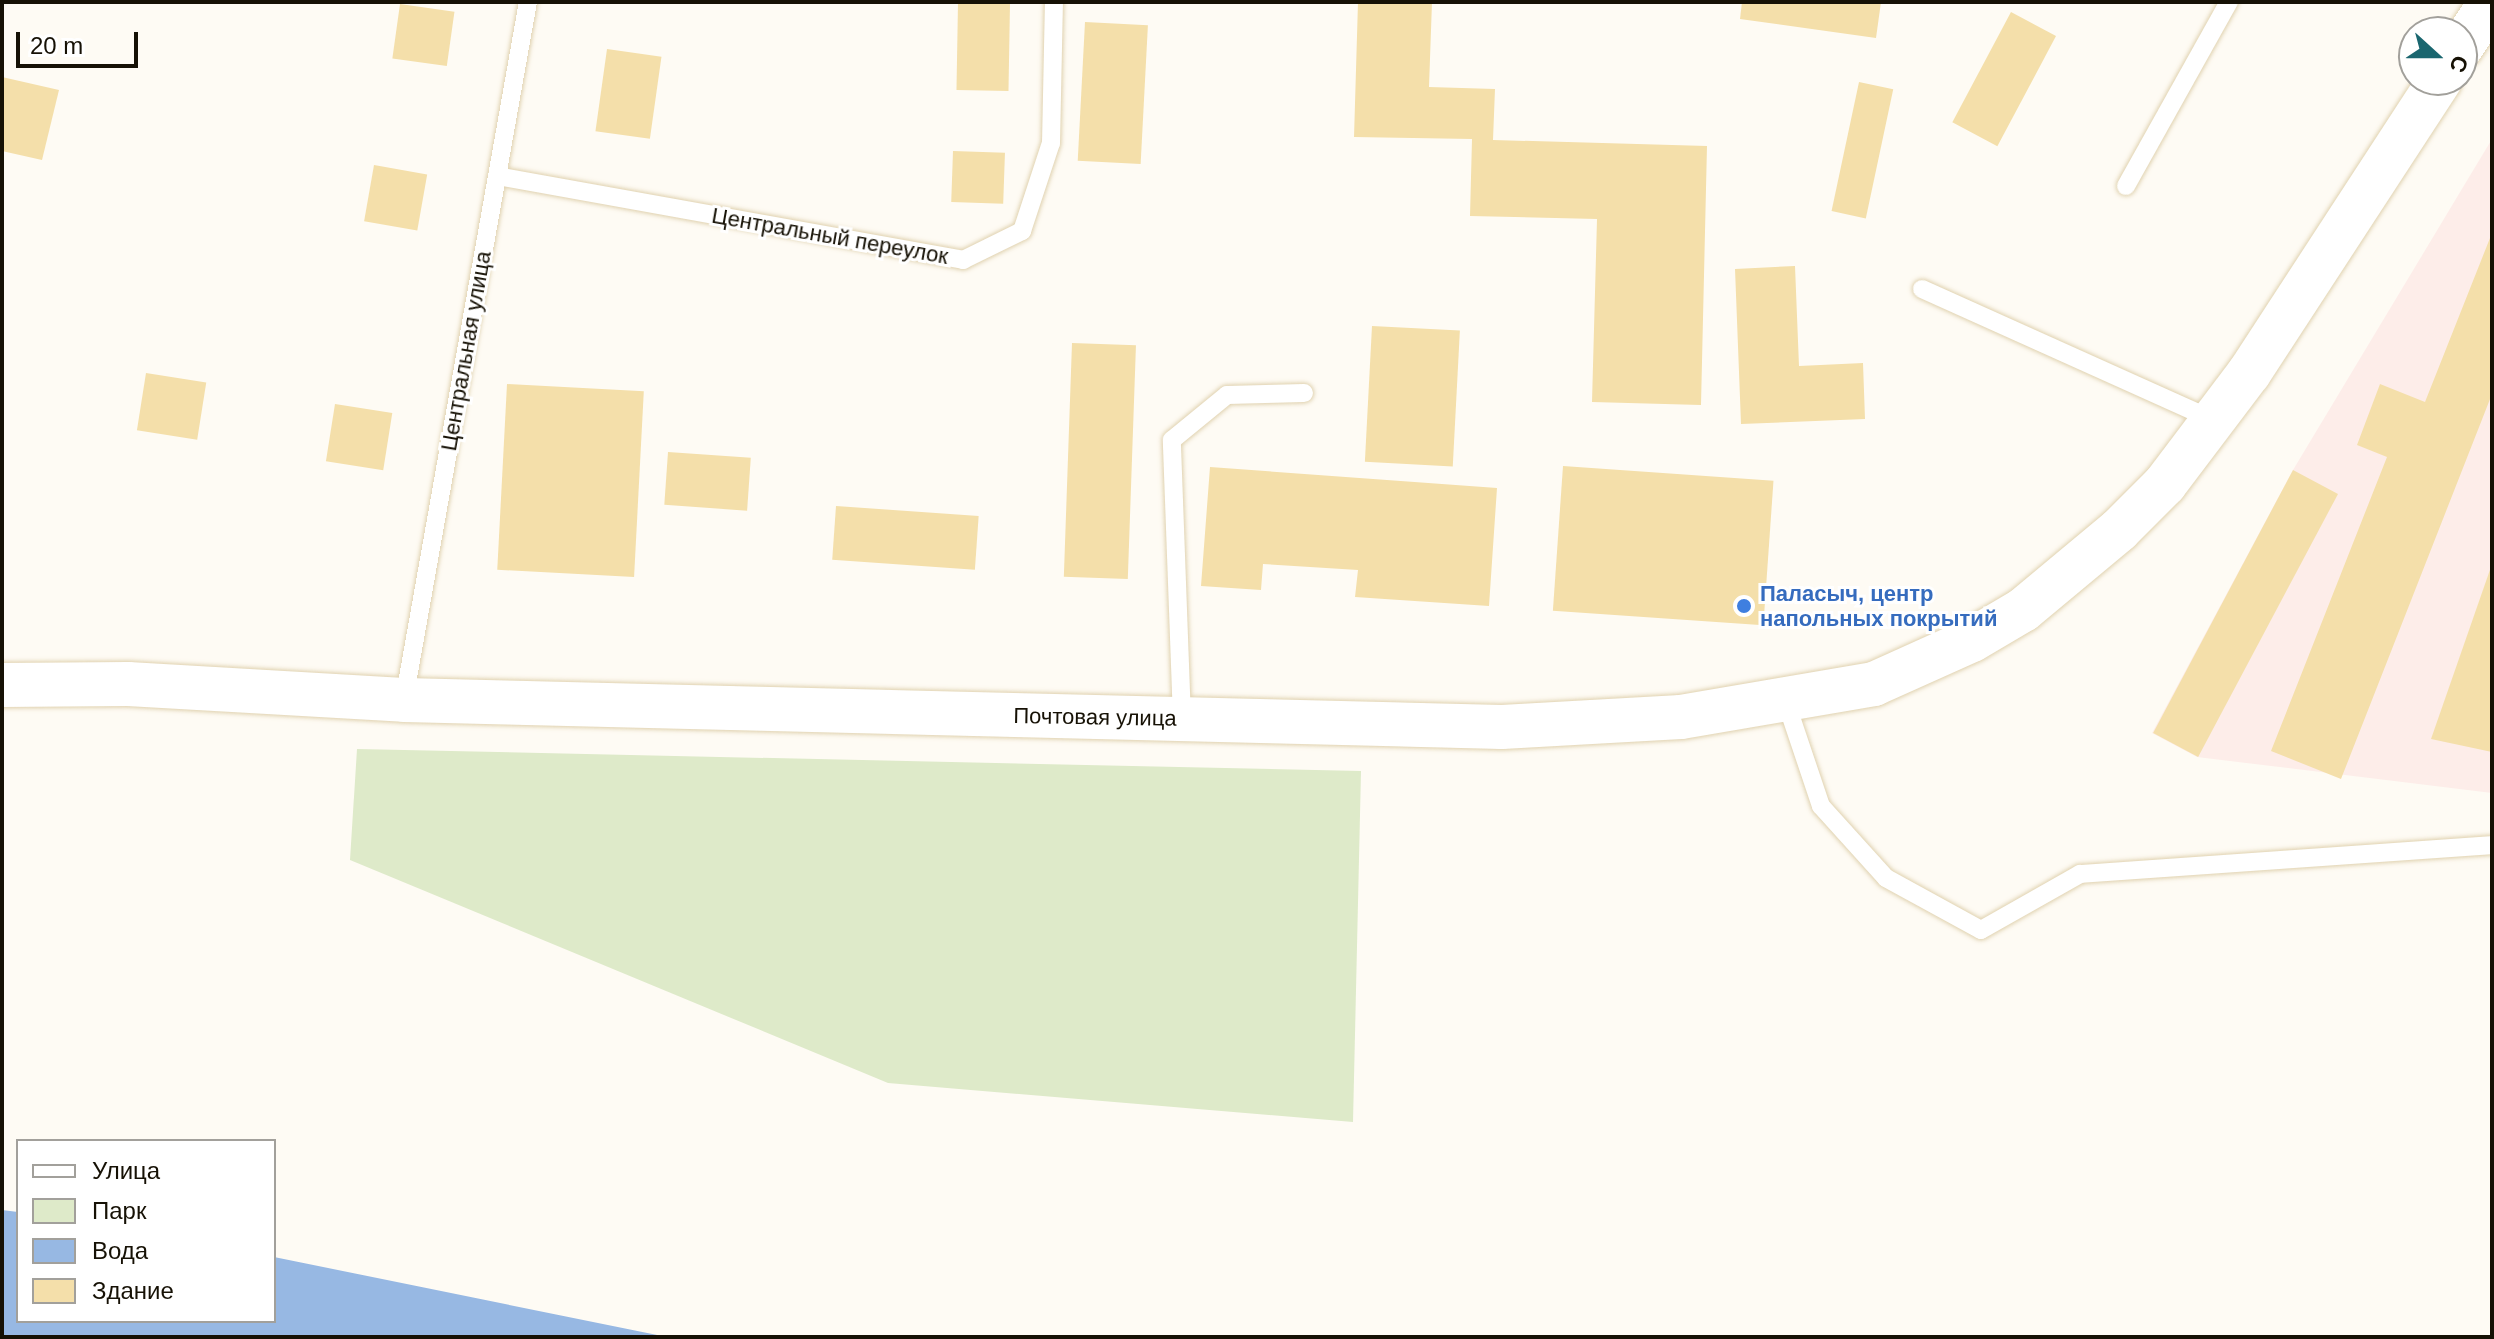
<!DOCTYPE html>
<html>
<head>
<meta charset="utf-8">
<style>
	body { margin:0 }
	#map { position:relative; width:2494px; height:1339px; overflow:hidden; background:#fefbf4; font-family:Helvetica,sans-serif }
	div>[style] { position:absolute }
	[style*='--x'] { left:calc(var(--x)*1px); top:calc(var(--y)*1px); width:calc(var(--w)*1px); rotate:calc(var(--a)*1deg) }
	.industrial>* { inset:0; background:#fdede9 }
	.green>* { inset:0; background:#deeac9 }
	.water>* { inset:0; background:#97b8e3 }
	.building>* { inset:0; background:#f4dfaa; transform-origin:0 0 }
	.roads { filter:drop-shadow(0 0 2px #e0d2b0) drop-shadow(0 0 2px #e0d2b0) }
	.lane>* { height:18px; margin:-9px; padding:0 9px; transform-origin:9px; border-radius:9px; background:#fff }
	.secondary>* { height:44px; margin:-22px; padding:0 22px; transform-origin:22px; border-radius:22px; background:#fff }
	.dots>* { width:22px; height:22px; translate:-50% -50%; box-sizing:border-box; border:4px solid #fff; border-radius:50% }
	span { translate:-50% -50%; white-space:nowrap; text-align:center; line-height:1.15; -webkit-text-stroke:6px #fff; paint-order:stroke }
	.street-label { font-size:22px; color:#161105 }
	.shop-label { font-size:22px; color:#366cbe; font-weight:700 }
	.left { translate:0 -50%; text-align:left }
	.frame { position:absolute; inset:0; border:4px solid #161105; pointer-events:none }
	.legend { position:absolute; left:16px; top:1139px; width:260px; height:184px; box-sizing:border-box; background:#fff; border:2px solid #a2a09b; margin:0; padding:10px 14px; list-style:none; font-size:24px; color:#161105 }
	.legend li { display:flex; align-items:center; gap:16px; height:40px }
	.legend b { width:40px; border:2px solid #a2a09b }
	.north { position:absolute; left:2398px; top:16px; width:80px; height:80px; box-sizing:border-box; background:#fff; border:2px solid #a2a09b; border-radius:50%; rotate:111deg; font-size:22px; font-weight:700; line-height:32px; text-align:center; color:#161105 }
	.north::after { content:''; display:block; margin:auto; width:28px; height:36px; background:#1a666f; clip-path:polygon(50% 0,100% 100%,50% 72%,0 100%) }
	.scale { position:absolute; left:16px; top:32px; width:122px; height:36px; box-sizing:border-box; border:4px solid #161105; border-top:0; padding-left:10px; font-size:24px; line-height:28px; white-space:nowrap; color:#161105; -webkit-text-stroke:6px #fff; paint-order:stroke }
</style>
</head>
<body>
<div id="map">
	<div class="industrial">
		<i style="clip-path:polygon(2492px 139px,2492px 793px,2197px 757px,2152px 733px,2293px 470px)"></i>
	</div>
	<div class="green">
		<i style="clip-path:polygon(357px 749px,1361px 771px,1353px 1122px,888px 1083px,350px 860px)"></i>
	</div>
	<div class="water">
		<i style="clip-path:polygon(2px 1210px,18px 1212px,18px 1321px,274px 1321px,274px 1257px,667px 1337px,2px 1337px)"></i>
	</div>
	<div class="building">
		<i style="clip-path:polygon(1358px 2px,1432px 2px,1429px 87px,1495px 89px,1493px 140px,1707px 146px,1701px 405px,1592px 402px,1597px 219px,1470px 216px,1472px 139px,1354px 137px)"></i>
		<i style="clip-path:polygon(1742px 2px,1881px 2px,1876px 38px,1740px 19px)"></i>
		<i style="left:958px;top:3px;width:52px;height:87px;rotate:1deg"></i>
		<i style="left:400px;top:4px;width:55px;height:55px;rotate:8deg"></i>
		<i style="left:2011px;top:12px;width:51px;height:125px;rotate:28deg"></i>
		<i style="left:1085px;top:22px;width:63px;height:139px;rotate:3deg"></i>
		<i style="left:607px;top:49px;width:55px;height:83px;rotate:8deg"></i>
		<i style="clip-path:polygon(2px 77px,59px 90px,42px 160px,2px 151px)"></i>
		<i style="left:1859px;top:82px;width:35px;height:132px;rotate:12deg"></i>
		<i style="left:953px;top:151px;width:52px;height:51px;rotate:2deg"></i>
		<i style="left:374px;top:165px;width:54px;height:57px;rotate:10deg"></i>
		<i style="clip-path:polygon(2492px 233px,2492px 394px,2341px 779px,2271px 751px,2387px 457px,2357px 445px,2380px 384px,2425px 402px)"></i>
		<i style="clip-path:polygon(1795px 266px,1799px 366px,1863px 363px,1865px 419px,1741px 424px,1735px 269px)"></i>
		<i style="left:1372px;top:326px;width:88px;height:136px;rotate:3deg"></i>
		<i style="left:1072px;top:343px;width:64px;height:234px;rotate:2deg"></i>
		<i style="left:146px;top:373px;width:61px;height:58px;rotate:9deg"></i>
		<i style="left:507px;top:384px;width:137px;height:186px;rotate:3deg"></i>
		<i style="left:335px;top:404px;width:58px;height:58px;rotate:9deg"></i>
		<i style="left:668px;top:452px;width:83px;height:53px;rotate:4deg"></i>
		<i style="left:1563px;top:466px;width:211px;height:145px;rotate:4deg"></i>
		<i style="clip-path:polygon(1210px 467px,1497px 488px,1489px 606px,1355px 597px,1358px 570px,1263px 564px,1261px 590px,1201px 586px)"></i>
		<i style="left:2293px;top:470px;width:51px;height:298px;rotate:28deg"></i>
		<i style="left:836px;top:506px;width:143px;height:54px;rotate:4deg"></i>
		<i style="clip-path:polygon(2492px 564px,2492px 752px,2431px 739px)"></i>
	</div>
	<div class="roads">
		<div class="lane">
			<i style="--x:497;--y:176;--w:474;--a:10.2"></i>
			<i style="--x:963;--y:260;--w:66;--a:-26.2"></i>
			<i style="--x:1022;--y:231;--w:93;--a:-71.8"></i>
			<i style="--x:1051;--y:143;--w:141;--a:-88.8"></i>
			<i style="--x:2126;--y:186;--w:211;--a:-60.8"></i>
			<i style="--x:1922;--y:289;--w:319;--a:24.2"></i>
			<i style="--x:404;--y:700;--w:709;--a:-79.93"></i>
			<i style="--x:1786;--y:702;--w:110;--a:71.4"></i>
			<i style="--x:1821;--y:806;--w:97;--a:47.9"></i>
			<i style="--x:1886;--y:878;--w:108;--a:28.7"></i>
			<i style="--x:1981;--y:930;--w:114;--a:-29.5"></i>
			<i style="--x:2080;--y:874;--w:413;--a:-4"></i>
			<i style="--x:1182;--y:719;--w:279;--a:-92.1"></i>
			<i style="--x:1172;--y:440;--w:71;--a:-39.3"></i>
			<i style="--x:1227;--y:395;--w:77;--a:-1.5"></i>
		</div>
		<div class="secondary">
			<i style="--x:2462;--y:46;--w:53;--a:-56.6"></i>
			<i style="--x:2;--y:685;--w:126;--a:-0.5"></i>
			<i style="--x:128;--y:684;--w:276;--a:3.3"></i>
			<i style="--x:404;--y:700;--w:1098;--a:1.41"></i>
			<i style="--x:1502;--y:727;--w:179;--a:-3.2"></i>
			<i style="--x:1681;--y:717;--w:196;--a:-9.7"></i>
			<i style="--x:1874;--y:684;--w:107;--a:-24.2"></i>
			<i style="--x:1972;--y:640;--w:59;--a:-30.5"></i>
			<i style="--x:2023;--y:610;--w:125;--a:-39.8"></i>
			<i style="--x:2119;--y:530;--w:65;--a:-45"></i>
			<i style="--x:2165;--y:484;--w:139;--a:-52.9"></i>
			<i style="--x:2249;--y:373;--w:350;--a:-56.9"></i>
		</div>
	</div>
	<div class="dots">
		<i style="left:1744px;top:606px;background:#3f7fe0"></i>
	</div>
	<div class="street-label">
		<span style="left:830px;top:236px;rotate:10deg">Центральный переулок</span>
		<span style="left:466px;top:351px;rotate:-80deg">Центральная улица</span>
		<span style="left:1095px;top:717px;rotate:1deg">Почтовая улица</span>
	</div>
	<div class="shop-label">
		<span class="left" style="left:1760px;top:606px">Паласыч, центр<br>напольных покрытий</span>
	</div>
	<div class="frame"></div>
	<ul class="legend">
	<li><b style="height:10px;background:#fff"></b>Улица</li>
	<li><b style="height:22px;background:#deeac9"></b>Парк</li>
	<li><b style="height:22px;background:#97b8e3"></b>Вода</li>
	<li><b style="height:22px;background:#f4dfaa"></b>Здание</li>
	</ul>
	<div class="north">С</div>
	<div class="scale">20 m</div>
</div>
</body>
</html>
